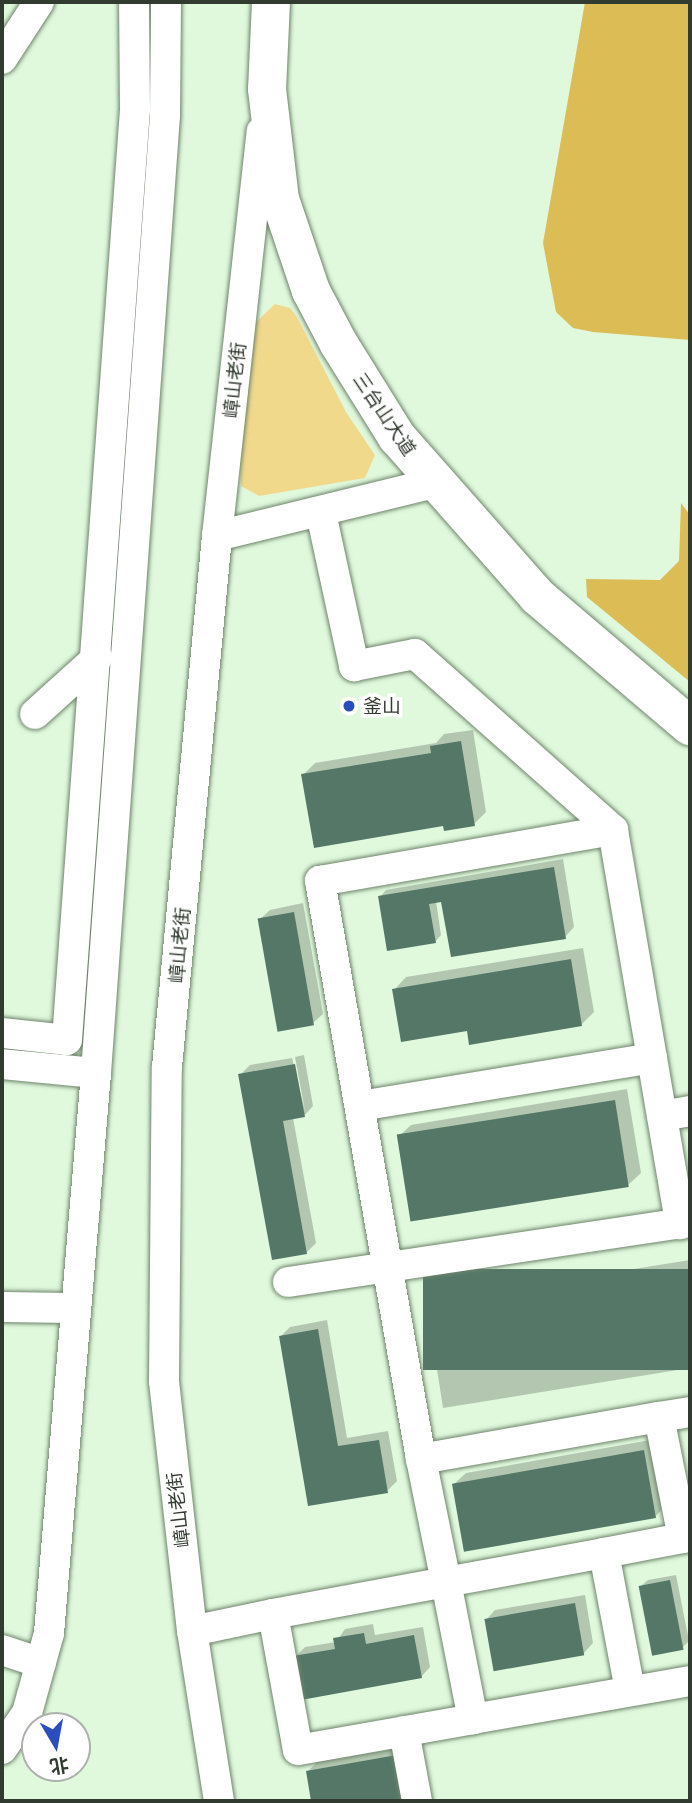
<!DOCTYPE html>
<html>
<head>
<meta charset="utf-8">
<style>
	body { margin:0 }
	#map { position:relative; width:692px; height:1803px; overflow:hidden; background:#e0f9dd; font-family:"Titillium Web","Noto Sans SC",sans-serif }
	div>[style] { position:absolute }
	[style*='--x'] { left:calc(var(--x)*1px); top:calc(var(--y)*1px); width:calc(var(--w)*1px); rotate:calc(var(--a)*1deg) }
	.green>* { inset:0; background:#f1d98c }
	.forest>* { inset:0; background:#dcbd55 }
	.shadow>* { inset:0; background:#0003 }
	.building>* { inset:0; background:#547768; transform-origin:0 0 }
	.roads { filter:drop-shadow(0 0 2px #6e846b) drop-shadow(0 0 2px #6e846b) }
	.minor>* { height:30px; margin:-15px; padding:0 15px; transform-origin:15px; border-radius:15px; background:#fff }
	.major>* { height:38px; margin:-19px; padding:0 19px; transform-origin:19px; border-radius:19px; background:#fff }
	.dots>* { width:19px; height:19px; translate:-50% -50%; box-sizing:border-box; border:4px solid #fff; border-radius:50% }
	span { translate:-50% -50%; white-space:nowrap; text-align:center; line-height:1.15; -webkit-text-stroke:7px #fff; paint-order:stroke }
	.street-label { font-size:19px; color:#323b30 }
	.poi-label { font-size:19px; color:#323b30 }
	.left { translate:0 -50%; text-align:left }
	.frame { position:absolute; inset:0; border:4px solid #323b30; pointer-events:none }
	.north { position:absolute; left:21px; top:1712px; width:70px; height:70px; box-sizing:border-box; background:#fff; border:2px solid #adb1ac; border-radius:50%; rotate:170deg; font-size:19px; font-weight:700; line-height:28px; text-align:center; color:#323b30 }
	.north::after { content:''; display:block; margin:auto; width:24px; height:32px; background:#2b4ebe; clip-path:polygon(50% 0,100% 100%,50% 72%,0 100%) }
</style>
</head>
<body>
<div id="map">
	<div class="green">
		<i style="clip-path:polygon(275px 304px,290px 308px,297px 317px,346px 412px,375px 455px,365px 478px,259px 496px,241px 486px,239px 440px,255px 323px)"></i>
	</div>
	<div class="forest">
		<i style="clip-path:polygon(585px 2px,690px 2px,690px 340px,593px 332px,573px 328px,556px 312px,543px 243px)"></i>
		<i style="clip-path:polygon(681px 503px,690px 515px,690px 682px,587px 597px,586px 579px,660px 580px,679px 561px)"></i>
	</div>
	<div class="shadow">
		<i style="clip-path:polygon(473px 730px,486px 812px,474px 824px,444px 824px,303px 775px,315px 763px,436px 743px,444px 734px)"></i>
		<i style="clip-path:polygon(563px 859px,574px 927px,565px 937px,443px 898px,436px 901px,441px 935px,435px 942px,380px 897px,386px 890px)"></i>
		<i style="clip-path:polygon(303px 903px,323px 1014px,313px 1023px,260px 919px,270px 910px)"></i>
		<i style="clip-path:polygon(583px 948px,594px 1012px,582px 1024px,469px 1029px,394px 990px,406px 977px)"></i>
		<i style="clip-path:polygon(304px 1055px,313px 1106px,304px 1116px,293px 1118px,316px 1243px,306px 1253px,240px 1075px,250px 1065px,292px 1058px,305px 1111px,295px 1057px)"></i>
		<i style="clip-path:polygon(627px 1089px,641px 1173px,628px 1185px,398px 1137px,411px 1125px)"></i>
		<i style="clip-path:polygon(690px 1260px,690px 1368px,443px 1408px,428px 1312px,440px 1300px)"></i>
		<i style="clip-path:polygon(327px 1320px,347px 1438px,388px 1431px,397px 1481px,387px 1491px,309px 1504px,280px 1337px,290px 1327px)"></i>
		<i style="clip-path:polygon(656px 1439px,667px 1504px,655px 1517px,453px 1485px,466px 1473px)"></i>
		<i style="clip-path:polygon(676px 1575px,689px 1641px,682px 1648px,641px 1586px,648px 1580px)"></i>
		<i style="clip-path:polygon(585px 1595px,593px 1643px,584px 1653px,486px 1620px,495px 1610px)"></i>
		<i style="clip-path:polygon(373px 1624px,375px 1635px,423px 1627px,430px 1667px,421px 1677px,295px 1657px,305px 1647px,336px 1642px,345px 1629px)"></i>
		<i style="clip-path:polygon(406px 1747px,415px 1801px,313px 1801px,308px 1771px,317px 1762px)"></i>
	</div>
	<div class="building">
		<i style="clip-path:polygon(461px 741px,475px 826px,444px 831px,443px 826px,314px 848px,301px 774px,431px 753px,430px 746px)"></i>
		<i style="clip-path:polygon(554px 867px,566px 939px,451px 957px,441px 902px,429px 904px,436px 943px,387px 951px,378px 896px)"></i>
		<i style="left:294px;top:912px;width:115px;height:37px;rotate:80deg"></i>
		<i style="clip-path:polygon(571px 959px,582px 1026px,469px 1045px,467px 1031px,401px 1042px,392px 989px)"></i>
		<i style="clip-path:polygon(295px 1064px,305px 1117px,283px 1121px,307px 1254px,272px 1260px,238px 1074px)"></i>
		<i style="left:615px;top:1100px;width:88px;height:221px;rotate:81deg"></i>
		<i style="left:690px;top:1269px;width:101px;height:267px;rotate:90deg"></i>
		<i style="clip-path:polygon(318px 1329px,338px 1446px,379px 1440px,388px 1493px,308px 1506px,279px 1336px)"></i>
		<i style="left:644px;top:1450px;width:69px;height:195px;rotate:80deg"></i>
		<i style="left:670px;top:1580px;width:71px;height:32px;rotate:79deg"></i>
		<i style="left:575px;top:1603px;width:53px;height:92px;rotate:80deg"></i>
		<i style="clip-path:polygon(364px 1633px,366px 1644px,414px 1635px,422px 1678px,301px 1700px,293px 1656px,335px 1649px,333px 1638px)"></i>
		<i style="clip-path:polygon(397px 1755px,404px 1801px,311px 1801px,306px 1771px)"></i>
	</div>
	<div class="roads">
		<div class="minor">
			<i style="--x:2;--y:59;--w:68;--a:-57"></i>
			<i style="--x:321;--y:513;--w:157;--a:77.8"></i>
			<i style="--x:354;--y:666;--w:62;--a:-11.1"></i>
			<i style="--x:415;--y:654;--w:265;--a:41.6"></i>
			<i style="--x:217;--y:536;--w:223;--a:-13.7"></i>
			<i style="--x:35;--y:714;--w:84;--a:-42.1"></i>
			<i style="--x:2;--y:1033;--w:65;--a:6.1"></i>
			<i style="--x:67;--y:1040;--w:933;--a:-85.82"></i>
			<i style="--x:135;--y:109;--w:107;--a:-90.5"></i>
			<i style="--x:2;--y:1064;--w:94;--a:5.5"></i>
			<i style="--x:96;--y:1073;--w:959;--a:-85.88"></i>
			<i style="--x:165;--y:116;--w:114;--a:-89.5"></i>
			<i style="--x:360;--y:1106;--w:296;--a:-9.3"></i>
			<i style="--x:662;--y:1116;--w:28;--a:-10"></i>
			<i style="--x:288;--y:1282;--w:406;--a:-8.5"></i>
			<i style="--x:2;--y:1307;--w:71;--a:0.8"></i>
			<i style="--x:659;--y:1417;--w:31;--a:-9"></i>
			<i style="--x:421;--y:1459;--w:587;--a:-99.91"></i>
			<i style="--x:320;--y:881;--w:297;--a:-9.9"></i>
			<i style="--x:613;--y:830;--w:400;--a:80.3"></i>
			<i style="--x:604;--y:1553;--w:140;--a:79.3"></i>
			<i style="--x:273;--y:1614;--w:138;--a:79.6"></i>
			<i style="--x:298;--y:1750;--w:178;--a:-10"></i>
			<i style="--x:192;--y:1631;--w:83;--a:-11.9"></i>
			<i style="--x:273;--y:1614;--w:176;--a:-10.5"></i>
			<i style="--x:446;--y:1582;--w:161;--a:-10.4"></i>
			<i style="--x:604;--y:1553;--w:80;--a:-10.8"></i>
			<i style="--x:683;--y:1538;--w:123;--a:-101.2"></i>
			<i style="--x:659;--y:1417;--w:242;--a:170"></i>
			<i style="--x:421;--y:1459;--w:126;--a:78.5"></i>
			<i style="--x:446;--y:1582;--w:140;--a:78.9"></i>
			<i style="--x:473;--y:1719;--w:220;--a:-9.9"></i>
			<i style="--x:2;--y:1650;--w:41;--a:18.4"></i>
			<i style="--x:404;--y:1731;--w:71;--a:79.5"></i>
			<i style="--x:2;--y:1749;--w:44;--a:-55.2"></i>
			<i style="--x:27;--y:1713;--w:83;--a:-74.6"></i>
			<i style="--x:49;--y:1633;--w:562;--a:-85.2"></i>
			<i style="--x:219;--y:1801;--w:172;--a:-99"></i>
			<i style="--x:192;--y:1631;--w:252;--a:-96.4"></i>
			<i style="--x:164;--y:1381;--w:314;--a:-89.5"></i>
			<i style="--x:167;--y:1067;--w:533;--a:-84.62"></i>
			<i style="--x:217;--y:536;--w:407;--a:-83.7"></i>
		</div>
		<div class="major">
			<i style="--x:271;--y:2;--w:87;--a:92.6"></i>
			<i style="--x:267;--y:89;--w:111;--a:83.3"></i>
			<i style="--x:280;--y:199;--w:97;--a:71.4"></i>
			<i style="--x:311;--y:291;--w:60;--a:62.2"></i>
			<i style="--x:339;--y:344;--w:110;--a:58.1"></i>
			<i style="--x:397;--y:437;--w:212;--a:48.6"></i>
			<i style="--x:537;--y:596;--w:201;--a:40.4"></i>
		</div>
	</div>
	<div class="dots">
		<i style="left:349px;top:706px;background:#2b4ebe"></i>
	</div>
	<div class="street-label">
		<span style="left:234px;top:380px;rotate:-84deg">嶂山老街</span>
		<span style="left:385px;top:414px;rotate:56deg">三台山大道</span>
		<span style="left:179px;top:945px;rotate:-85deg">嶂山老街</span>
		<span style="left:178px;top:1510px;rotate:-97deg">嶂山老街</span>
	</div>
	<div class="poi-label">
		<span class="left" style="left:363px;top:706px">釜山</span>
	</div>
	<div class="frame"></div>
	<div class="north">北</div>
</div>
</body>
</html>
